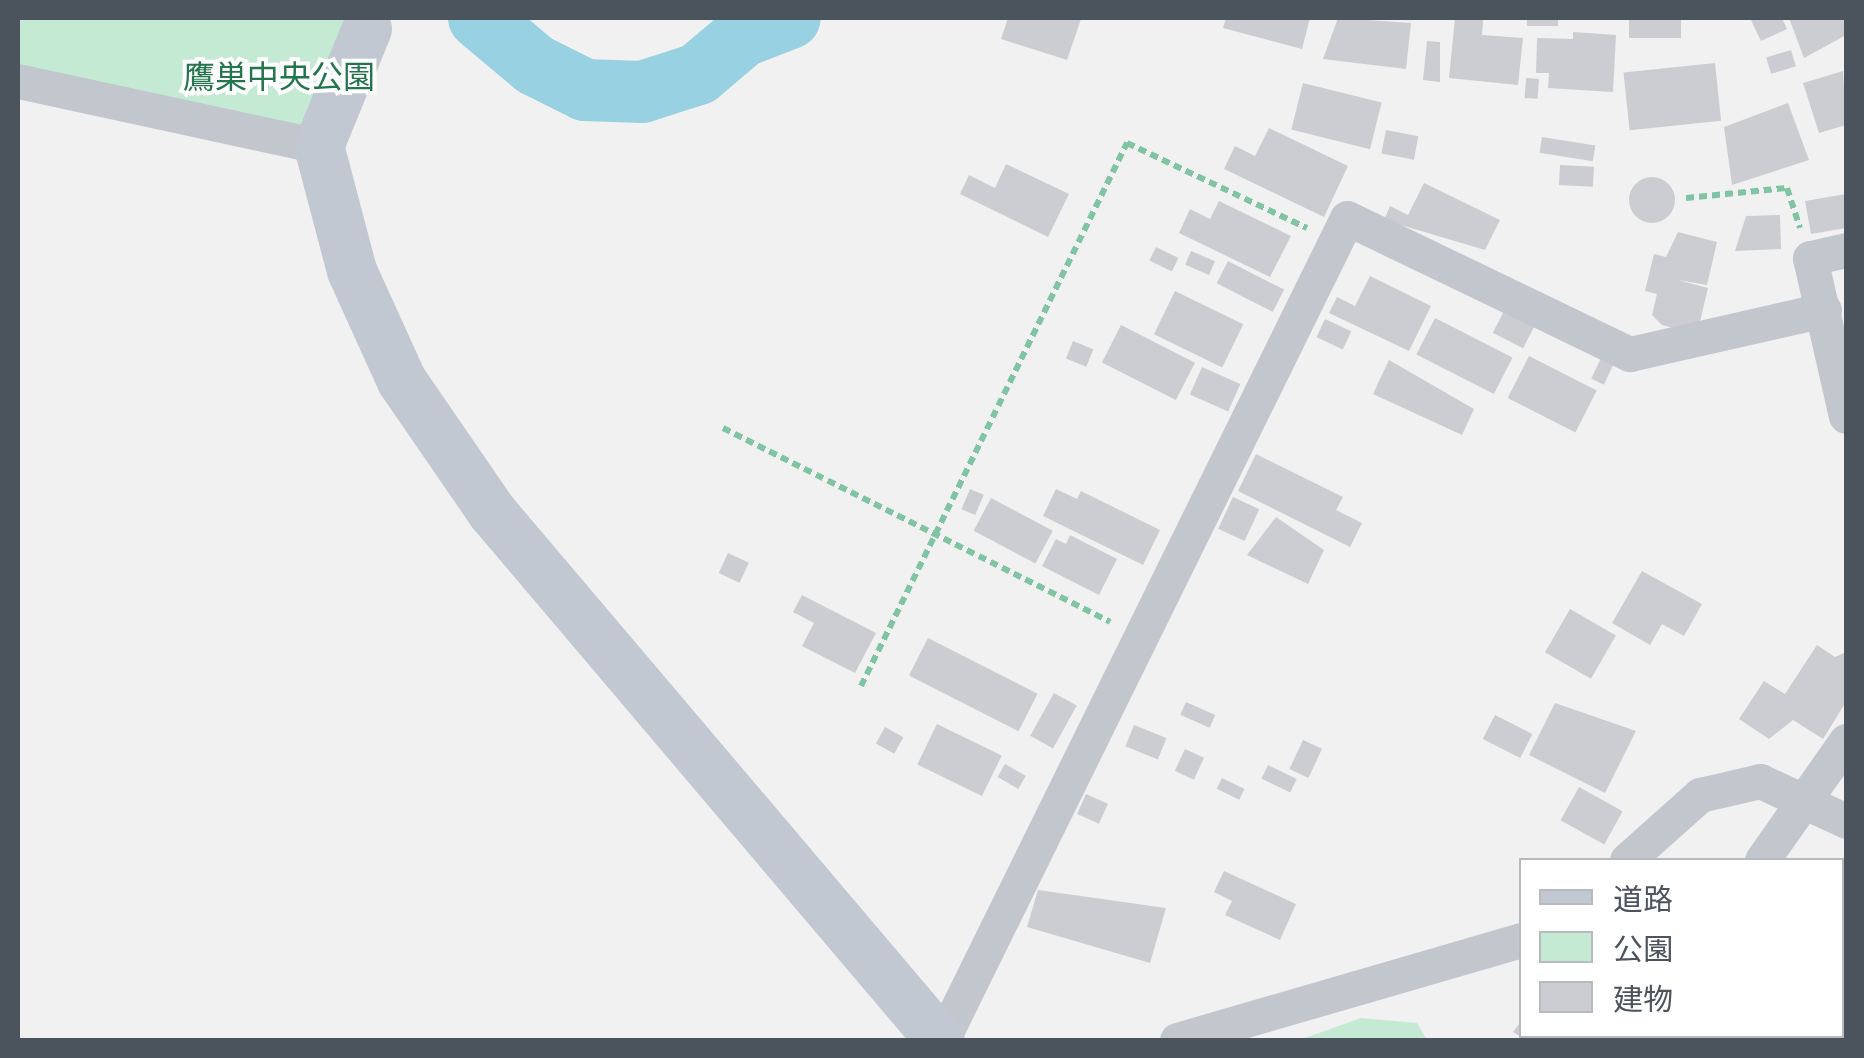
<!DOCTYPE html>
<html>
<head>
<meta charset="utf-8">
<style>
	body { margin:0 }
	#map { position:relative; width:1864px; height:1058px; overflow:hidden; background:#f2f1f1; font-family:Montserrat,"Noto Sans JP",sans-serif }
	div>[style] { position:absolute }
	[style*='--x'] { left:calc(var(--x)*1px); top:calc(var(--y)*1px); width:calc(var(--w)*1px); rotate:calc(var(--a)*1deg) }
	.green>* { inset:0; background:#c5ead4 }
	.river>* { height:62px; margin:-31px; padding:0 31px; transform-origin:31px; border-radius:31px; background:#97d1e2 }
	.building>* { inset:0; background:#cbcdd2; transform-origin:0 0 }
	.round { border-radius:50% }
	.path>* { height:6px; margin-top:-3px; transform-origin:0; background:repeating-linear-gradient(90deg,#81c4a4 0 8px,transparent 0 13px) }
	.street>* { height:35px; margin:-17.5px; padding:0 17.5px; transform-origin:17.5px; border-radius:17.5px; background:#c1c7cd }
	.secondary>* { height:50px; margin:-25px; padding:0 25px; transform-origin:25px; border-radius:25px; background:#c1c8d1 }
	span { translate:-50% -50%; white-space:nowrap; text-align:center; line-height:1.15; -webkit-text-stroke:8px #fff; paint-order:stroke }
	.park-label { font-size:32px; color:#23754e }
	.frame { position:absolute; inset:0; border:20px solid #4b535c; pointer-events:none }
	.legend { position:absolute; left:1519px; top:858px; width:325px; height:180px; box-sizing:border-box; background:#fff; border:2px solid #b7babe; margin:0; padding:12px 18px; list-style:none; font-size:30px; color:#4b535c }
	.legend li { display:flex; align-items:center; gap:20px; height:50px }
	.legend b { width:50px; border:2px solid #b7babe }
</style>
</head>
<body>
<div id="map">
	<div class="green">
		<i style="clip-path:polygon(18px 18px,372px 18px,319px 146px,18px 81px)"></i>
		<i style="clip-path:polygon(1361px 1018px,1417px 1023px,1427px 1040px,1299px 1040px)"></i>
	</div>
	<div class="river">
		<i style="--x:479;--y:18;--w:73;--a:40"></i>
		<i style="--x:535;--y:65;--w:56;--a:26.6"></i>
		<i style="--x:585;--y:90;--w:57;--a:2"></i>
		<i style="--x:642;--y:92;--w:59;--a:-17.8"></i>
		<i style="--x:698;--y:74;--w:59;--a:-40.2"></i>
		<i style="--x:743;--y:36;--w:50;--a:-21"></i>
	</div>
	<div class="building">
		<i style="clip-path:polygon(1008px 18px,1081px 19px,1067px 60px,1001px 39px)"></i>
		<i style="clip-path:polygon(1226px 18px,1310px 18px,1302px 49px,1223px 28px)"></i>
		<i style="clip-path:polygon(1338px 18px,1411px 23px,1406px 69px,1323px 59px)"></i>
		<i style="clip-path:polygon(1455px 18px,1483px 20px,1482px 35px,1523px 38px,1518px 85px,1449px 78px)"></i>
		<i style="left:1527px;top:18px;width:31px;height:8px"></i>
		<i style="left:1629px;top:18px;width:52px;height:20px"></i>
		<i style="clip-path:polygon(1750px 18px,1782px 18px,1787px 29px,1761px 41px)"></i>
		<i style="clip-path:polygon(1789px 18px,1846px 18px,1846px 35px,1804px 58px)"></i>
		<i style="clip-path:polygon(1573px 32px,1616px 35px,1613px 92px,1548px 88px,1549px 73px,1536px 73px,1537px 38px,1573px 39px)"></i>
		<i style="clip-path:polygon(1427px 41px,1440px 42px,1440px 82px,1423px 80px)"></i>
		<i style="left:1791px;top:50px;width:17px;height:26px;rotate:73deg"></i>
		<i style="left:1715px;top:63px;width:58px;height:92px;rotate:84deg"></i>
		<i style="clip-path:polygon(1843px 71px,1846px 125px,1819px 133px,1803px 83px)"></i>
		<i style="left:1526px;top:78px;width:13px;height:20px;rotate:4deg"></i>
		<i style="left:1303px;top:83px;width:81px;height:48px;rotate:14deg"></i>
		<i style="clip-path:polygon(1788px 103px,1809px 160px,1732px 185px,1724px 127px)"></i>
		<i style="clip-path:polygon(1269px 128px,1348px 166px,1324px 217px,1224px 169px,1235px 146px,1255px 156px)"></i>
		<i style="left:1386px;top:130px;width:33px;height:24px;rotate:11deg"></i>
		<i style="left:1542px;top:137px;width:54px;height:16px;rotate:9deg"></i>
		<i style="clip-path:polygon(1006px 164px,1069px 194px,1048px 237px,960px 194px,969px 175px,995px 188px)"></i>
		<i style="left:1560px;top:165px;width:34px;height:20px;rotate:3deg"></i>
		<i class="round" style="left:1629px;top:177px;width:46px;height:46px"></i>
		<i style="clip-path:polygon(1424px 183px,1500px 220px,1485px 250px,1384px 220px,1390px 206px,1408px 215px)"></i>
		<i style="clip-path:polygon(1846px 194px,1846px 228px,1811px 234px,1805px 201px)"></i>
		<i style="clip-path:polygon(1219px 201px,1291px 236px,1270px 277px,1179px 233px,1190px 209px,1210px 219px)"></i>
		<i style="clip-path:polygon(1780px 215px,1781px 249px,1735px 251px,1746px 216px)"></i>
		<i style="clip-path:polygon(1678px 232px,1717px 242px,1707px 285px,1678px 280px,1708px 288px,1697px 334px,1662px 325px,1652px 315px,1657px 294px,1645px 291px,1654px 254px,1666px 257px)"></i>
		<i style="left:1156px;top:247px;width:25px;height:15px;rotate:26deg"></i>
		<i style="left:1191px;top:251px;width:26px;height:15px;rotate:23deg"></i>
		<i style="left:1228px;top:261px;width:63px;height:25px;rotate:27deg"></i>
		<i style="clip-path:polygon(1370px 276px,1431px 306px,1409px 351px,1329px 313px,1337px 297px,1355px 306px)"></i>
		<i style="left:1175px;top:291px;width:76px;height:48px;rotate:26deg"></i>
		<i style="left:1506px;top:307px;width:34px;height:29px;rotate:27deg"></i>
		<i style="left:1435px;top:318px;width:87px;height:41px;rotate:27deg"></i>
		<i style="left:1325px;top:319px;width:29px;height:20px;rotate:25deg"></i>
		<i style="left:1121px;top:325px;width:83px;height:42px;rotate:27deg"></i>
		<i style="left:1073px;top:341px;width:22px;height:19px;rotate:22deg"></i>
		<i style="left:1529px;top:356px;width:76px;height:47px;rotate:27deg"></i>
		<i style="left:1601px;top:358px;width:14px;height:23px;rotate:25deg"></i>
		<i style="clip-path:polygon(1389px 360px,1474px 409px,1462px 435px,1373px 394px)"></i>
		<i style="left:1202px;top:367px;width:42px;height:30px;rotate:24deg"></i>
		<i style="clip-path:polygon(1256px 454px,1343px 497px,1336px 510px,1362px 523px,1350px 547px,1238px 491px)"></i>
		<i style="left:970px;top:489px;width:15px;height:22px;rotate:23deg"></i>
		<i style="clip-path:polygon(1056px 489px,1077px 499px,1081px 491px,1160px 530px,1143px 565px,1043px 516px)"></i>
		<i style="left:1233px;top:497px;width:29px;height:35px;rotate:25deg"></i>
		<i style="left:991px;top:498px;width:70px;height:37px;rotate:28deg"></i>
		<i style="clip-path:polygon(1276px 517px,1324px 550px,1308px 584px,1247px 555px)"></i>
		<i style="clip-path:polygon(1070px 535px,1117px 559px,1099px 595px,1042px 566px,1056px 539px,1066px 544px)"></i>
		<i style="left:728px;top:553px;width:23px;height:22px;rotate:25deg"></i>
		<i style="clip-path:polygon(1642px 571px,1702px 604px,1684px 636px,1662px 624px,1650px 645px,1612px 623px)"></i>
		<i style="clip-path:polygon(802px 595px,876px 633px,855px 673px,802px 646px,814px 623px,793px 612px)"></i>
		<i style="left:1570px;top:609px;width:53px;height:50px;rotate:30deg"></i>
		<i style="left:928px;top:638px;width:123px;height:42px;rotate:27deg"></i>
		<i style="clip-path:polygon(1817px 645px,1835px 657px,1846px 652px,1846px 702px,1823px 739px,1793px 720px,1769px 739px,1739px 719px,1764px 681px,1785px 694px)"></i>
		<i style="left:1054px;top:693px;width:26px;height:49px;rotate:29deg"></i>
		<i style="left:1186px;top:702px;width:32px;height:14px;rotate:24deg"></i>
		<i style="clip-path:polygon(1555px 703px,1636px 731px,1605px 793px,1529px 755px)"></i>
		<i style="left:1495px;top:715px;width:42px;height:27px;rotate:27deg"></i>
		<i style="left:937px;top:724px;width:72px;height:45px;rotate:26deg"></i>
		<i style="left:1134px;top:725px;width:35px;height:23px;rotate:22deg"></i>
		<i style="left:885px;top:727px;width:21px;height:19px;rotate:29deg"></i>
		<i style="left:1303px;top:740px;width:21px;height:32px;rotate:25deg"></i>
		<i style="left:1185px;top:749px;width:21px;height:24px;rotate:25deg"></i>
		<i style="left:1005px;top:764px;width:24px;height:15px;rotate:30deg"></i>
		<i style="left:1268px;top:765px;width:32px;height:15px;rotate:26deg"></i>
		<i style="left:1222px;top:778px;width:25px;height:12px;rotate:26deg"></i>
		<i style="left:1579px;top:787px;width:50px;height:38px;rotate:29deg"></i>
		<i style="left:1086px;top:794px;width:24px;height:22px;rotate:24deg"></i>
		<i style="clip-path:polygon(1224px 871px,1296px 904px,1280px 940px,1225px 915px,1232px 901px,1214px 892px)"></i>
		<i style="clip-path:polygon(1038px 890px,1166px 908px,1150px 963px,1027px 927px)"></i>
		<i style="clip-path:polygon(1522px 1020px,1522px 1036px,1587px 1036px,1526px 1040px,1513px 1032px)"></i>
		<i style="clip-path:polygon(1842px 1026px,1846px 1040px,1781px 1040px,1842px 1036px)"></i>
	</div>
	<div class="path">
		<i style="--x:1686;--y:198;--w:101;--a:-5.7"></i>
		<i style="--x:1787;--y:188;--w:42;--a:72"></i>
		<i style="--x:723;--y:428;--w:433;--a:26.6"></i>
		<i style="--x:861;--y:686;--w:605;--a:-63.9"></i>
		<i style="--x:1127;--y:143;--w:199;--a:25.3"></i>
	</div>
	<div class="street">
		<i style="--x:18;--y:81;--w:308;--a:12.2"></i>
		<i style="--x:1846;--y:250;--w:37;--a:167"></i>
		<i style="--x:1810;--y:258;--w:162;--a:77.2"></i>
		<i style="--x:1627;--y:860;--w:98;--a:-41.7"></i>
		<i style="--x:1700;--y:795;--w:62;--a:-13.1"></i>
		<i style="--x:1760;--y:781;--w:95;--a:24.9"></i>
		<i style="--x:1762;--y:860;--w:146;--a:-54.8"></i>
		<i style="--x:1842;--y:978;--w:4;--a:-14"></i>
		<i style="--x:1737;--y:1036;--w:4;--a:76"></i>
		<i style="--x:942;--y:1040;--w:916;--a:-63.77"></i>
		<i style="--x:1347;--y:218;--w:314;--a:25.7"></i>
		<i style="--x:1630;--y:354;--w:199;--a:-12.8"></i>
		<i style="--x:1177;--y:1040;--w:359;--a:-16.2"></i>
		<i style="--x:1637;--y:1040;--w:6;--a:-45"></i>
	</div>
	<div class="secondary">
		<i style="--x:367;--y:29;--w:126;--a:112.3"></i>
		<i style="--x:319;--y:146;--w:129;--a:75.2"></i>
		<i style="--x:352;--y:271;--w:121;--a:65.6"></i>
		<i style="--x:402;--y:381;--w:159;--a:55.5"></i>
		<i style="--x:492;--y:512;--w:692;--a:49.69"></i>
	</div>
	<div class="park-label">
		<span style="left:279px;top:77px">鷹巣中央公園</span>
	</div>
	<div class="frame"></div>
	<ul class="legend">
	<li><b style="height:12px;background:#c1c8d1"></b>道路</li>
	<li><b style="height:28px;background:#c5ead4"></b>公園</li>
	<li><b style="height:28px;background:#cbcdd2"></b>建物</li>
	</ul>
</div>
</body>
</html>
